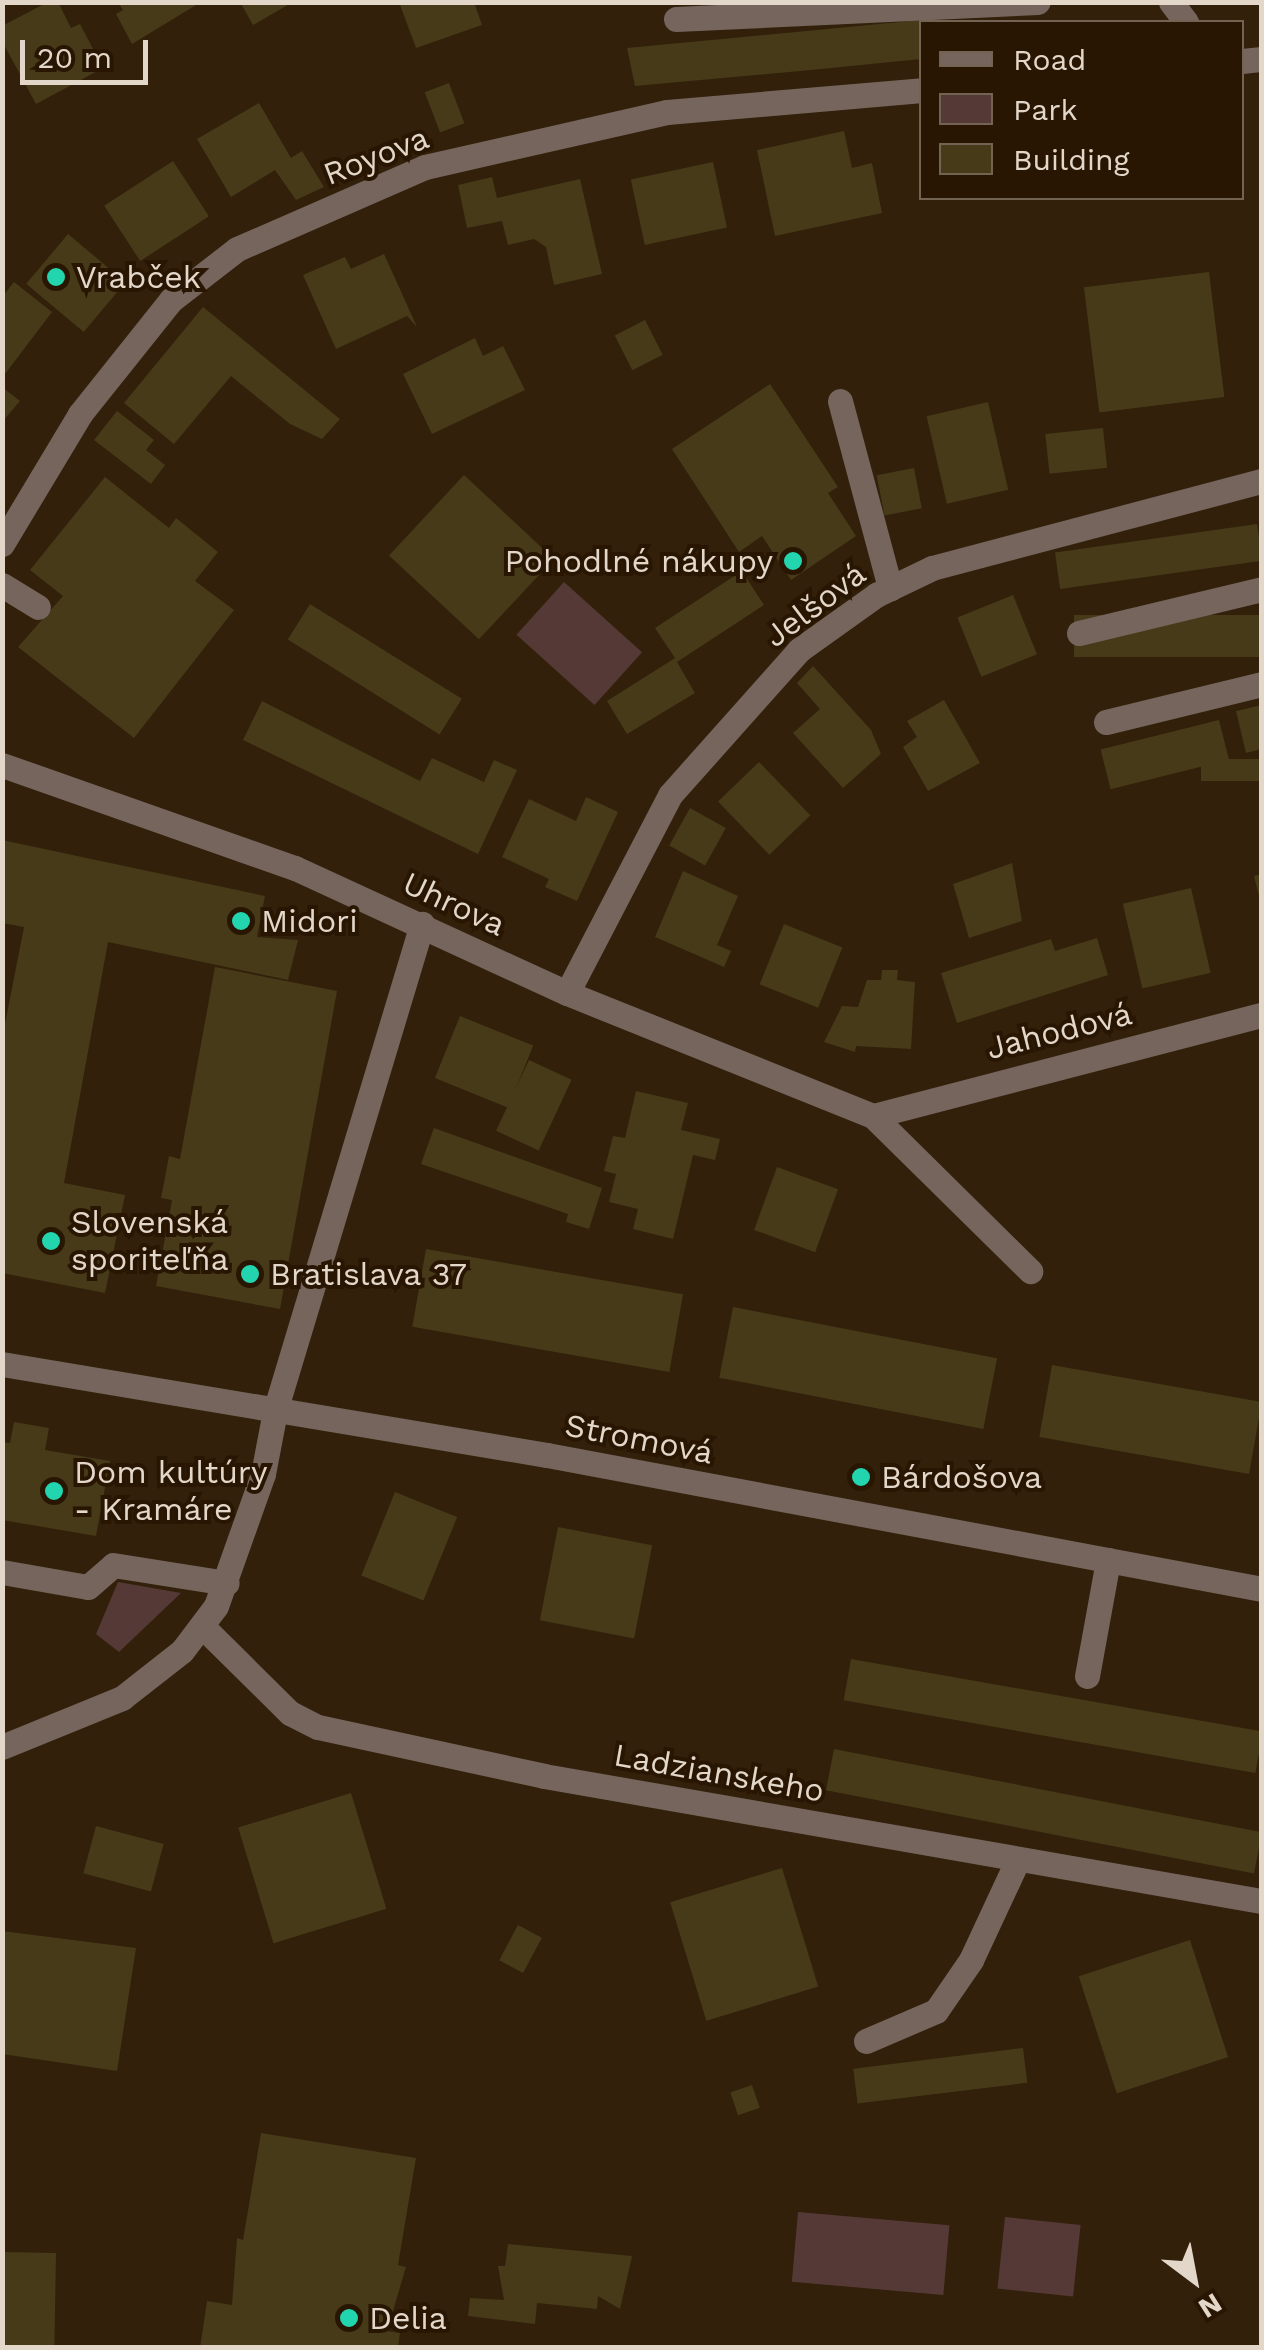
<!DOCTYPE html>
<html>
<head>
<meta charset="utf-8">
<style>
	body { margin:0 }
	#map { position:relative; width:1264px; height:2350px; overflow:hidden; background:#32200a; font-family:"Work Sans",sans-serif }
	div>[style] { position:absolute }
	[style*='--x'] { left:calc(var(--x)*1px); top:calc(var(--y)*1px); width:calc(var(--w)*1px); rotate:calc(var(--a)*1deg) }
	.green>* { inset:0; background:#553936; transform-origin:0 0 }
	.building>* { inset:0; background:#463a19; transform-origin:0 0 }
	.minor>* { height:25px; margin:-12.5px; padding:0 12.5px; transform-origin:12.5px; border-radius:12.5px; background:#75655d }
	.dots>* { width:28px; height:28px; translate:-50% -50%; box-sizing:border-box; border:5px solid #281602; border-radius:50% }
	span { translate:-50% -50%; white-space:nowrap; text-align:center; line-height:1.15; -webkit-text-stroke:8px #281602; paint-order:stroke }
	.street-label { font-size:32px; color:#e3d7ca }
	.poi-label { font-size:32px; color:#e3d7ca }
	.left { translate:0 -50%; text-align:left }
	.right { translate:-100% -50%; text-align:right }
	.frame { position:absolute; inset:0; border:5px solid #e3d7ca; pointer-events:none }
	.legend { position:absolute; left:919px; top:20px; width:325px; height:180px; box-sizing:border-box; background:#281602; border:2px solid #736352; margin:0; padding:12px 18px; list-style:none; font-size:30px; color:#e3d7ca }
	.legend li { display:flex; align-items:center; gap:20px; height:50px }
	.legend b { width:50px; border:2px solid #736352 }
	.north { position:absolute; left:1144px; top:2230px; width:100px; height:100px; -webkit-text-stroke:8px #281602; paint-order:stroke; rotate:148deg; font-size:28px; font-weight:700; line-height:40px; text-align:center; color:#e3d7ca }
	.north::after { content:''; display:block; margin:auto; width:35px; height:45px; background:#e3d7ca; clip-path:polygon(50% 0,100% 100%,50% 72%,0 100%) }
	.scale { position:absolute; left:20px; top:40px; width:128px; height:45px; box-sizing:border-box; border:5px solid #e3d7ca; border-top:0; padding-left:12px; font-size:30px; line-height:35px; white-space:nowrap; color:#e3d7ca; -webkit-text-stroke:8px #281602; paint-order:stroke }
</style>
</head>
<body>
<div id="map">
	<div class="green">
		<i style="left:564px;top:582px;width:105px;height:71px;rotate:42deg"></i>
		<i style="clip-path:polygon(118px 1582px,181px 1593px,119px 1652px,96px 1634px)"></i>
		<i style="left:798px;top:2212px;width:152px;height:70px;rotate:5deg"></i>
		<i style="left:1005px;top:2217px;width:76px;height:72px;rotate:6deg"></i>
	</div>
	<div class="building">
		<i style="clip-path:polygon(48px 2px,58px 2px,71px 28px,80px 24px,103px 68px,36px 104px,2px 41px,2px 26px)"></i>
		<i style="clip-path:polygon(118px 2px,201px 2px,132px 44px,116px 14px,123px 10px)"></i>
		<i style="clip-path:polygon(240px 2px,293px 2px,253px 25px)"></i>
		<i style="clip-path:polygon(399px 2px,474px 2px,482px 25px,416px 48px)"></i>
		<i style="clip-path:polygon(921px 20px,921px 59px,811px 70px,635px 86px,627px 48px)"></i>
		<i style="left:449px;top:83px;width:43px;height:26px;rotate:69deg"></i>
		<i style="clip-path:polygon(259px 103px,291px 158px,302px 151px,324px 187px,296px 200px,275px 170px,231px 197px,197px 139px)"></i>
		<i style="clip-path:polygon(844px 131px,852px 168px,872px 163px,882px 213px,775px 236px,757px 150px)"></i>
		<i style="left:173px;top:161px;width:66px;height:82px;rotate:57deg"></i>
		<i style="left:713px;top:162px;width:67px;height:84px;rotate:78deg"></i>
		<i style="clip-path:polygon(492px 177px,497px 198px,580px 179px,602px 274px,554px 285px,546px 247px,534px 239px,508px 245px,502px 221px,467px 228px,458px 185px)"></i>
		<i style="left:68px;top:234px;width:75px;height:65px;rotate:40deg"></i>
		<i style="clip-path:polygon(384px 254px,417px 327px,407px 316px,336px 349px,303px 275px,345px 257px,351px 269px)"></i>
		<i style="left:1209px;top:272px;width:126px;height:126px;rotate:83deg"></i>
		<i style="clip-path:polygon(14px 282px,52px 312px,2px 378px,2px 297px)"></i>
		<i style="clip-path:polygon(203px 307px,340px 419px,322px 439px,290px 424px,231px 376px,174px 444px,124px 403px)"></i>
		<i style="left:645px;top:320px;width:39px;height:34px;rotate:63deg"></i>
		<i style="clip-path:polygon(475px 338px,483px 356px,503px 346px,525px 390px,432px 434px,403px 374px)"></i>
		<i style="clip-path:polygon(770px 384px,838px 487px,828px 493px,856px 536px,791px 580px,762px 536px,739px 552px,672px 449px)"></i>
		<i style="clip-path:polygon(2px 387px,20px 401px,2px 422px)"></i>
		<i style="left:988px;top:402px;width:90px;height:63px;rotate:77deg"></i>
		<i style="clip-path:polygon(117px 411px,154px 440px,146px 450px,165px 465px,151px 484px,94px 440px)"></i>
		<i style="left:1103px;top:428px;width:40px;height:58px;rotate:84deg"></i>
		<i style="left:914px;top:468px;width:41px;height:38px;rotate:79deg"></i>
		<i style="left:464px;top:475px;width:123px;height:110px;rotate:43deg"></i>
		<i style="clip-path:polygon(105px 477px,169px 528px,176px 518px,218px 552px,195px 581px,234px 610px,134px 738px,18px 647px,63px 596px,30px 570px)"></i>
		<i style="left:1257px;top:524px;width:37px;height:204px;rotate:82deg"></i>
		<i style="clip-path:polygon(742px 571px,764px 605px,677px 662px,695px 693px,627px 734px,607px 701px,675px 658px,655px 628px)"></i>
		<i style="left:1013px;top:595px;width:64px;height:60px;rotate:68deg"></i>
		<i style="left:310px;top:604px;width:179px;height:42px;rotate:32deg"></i>
		<i style="left:1262px;top:615px;width:42px;height:188px;rotate:90deg"></i>
		<i style="clip-path:polygon(813px 666px,871px 730px,881px 754px,843px 788px,793px 733px,820px 709px,797px 683px)"></i>
		<i style="clip-path:polygon(944px 700px,980px 763px,928px 791px,903px 747px,917px 737px,907px 721px)"></i>
		<i style="clip-path:polygon(262px 701px,420px 781px,432px 758px,484px 782px,494px 760px,517px 770px,478px 854px,243px 740px)"></i>
		<i style="clip-path:polygon(1262px 705px,1262px 749px,1246px 753px,1236px 711px)"></i>
		<i style="left:1219px;top:720px;width:41px;height:122px;rotate:76deg"></i>
		<i style="left:1262px;top:759px;width:22px;height:61px;rotate:90deg"></i>
		<i style="left:759px;top:762px;width:74px;height:57px;rotate:46deg"></i>
		<i style="clip-path:polygon(586px 797px,618px 812px,577px 901px,545px 887px,549px 879px,502px 857px,529px 799px,576px 821px)"></i>
		<i style="left:690px;top:808px;width:41px;height:43px;rotate:29deg"></i>
		<i style="clip-path:polygon(2px 840px,265px 896px,257px 937px,298px 940px,288px 980px,108px 942px,64px 1183px,125px 1195px,105px 1293px,2px 1273px,2px 1039px,24px 927px,2px 923px)"></i>
		<i style="clip-path:polygon(1012px 863px,1022px 921px,969px 938px,953px 884px)"></i>
		<i style="clip-path:polygon(683px 871px,738px 896px,717px 945px,731px 951px,724px 967px,655px 937px)"></i>
		<i style="clip-path:polygon(1262px 874px,1262px 900px,1260px 900px,1254px 876px)"></i>
		<i style="left:1191px;top:888px;width:87px;height:70px;rotate:77deg"></i>
		<i style="left:784px;top:924px;width:63px;height:65px;rotate:22deg"></i>
		<i style="clip-path:polygon(1097px 938px,1108px 975px,957px 1023px,941px 973px,1051px 939px,1055px 951px)"></i>
		<i style="clip-path:polygon(215px 967px,337px 991px,280px 1309px,156px 1286px,172px 1200px,161px 1198px,169px 1156px,180px 1159px)"></i>
		<i style="clip-path:polygon(882px 970px,898px 970px,897px 980px,915px 982px,911px 1049px,856px 1046px,855px 1052px,824px 1042px,842px 1006px,858px 1007px,867px 980px,881px 980px)"></i>
		<i style="left:460px;top:1016px;width:79px;height:67px;rotate:22deg"></i>
		<i style="left:529px;top:1060px;width:47px;height:78px;rotate:25deg"></i>
		<i style="clip-path:polygon(636px 1091px,688px 1103px,681px 1130px,720px 1139px,715px 1160px,693px 1155px,673px 1239px,633px 1229px,638px 1209px,609px 1202px,616px 1174px,604px 1171px,613px 1136px,625px 1138px)"></i>
		<i style="clip-path:polygon(434px 1128px,602px 1188px,589px 1229px,566px 1222px,568px 1214px,421px 1164px)"></i>
		<i style="left:777px;top:1167px;width:65px;height:67px;rotate:20deg"></i>
		<i style="left:426px;top:1249px;width:261px;height:79px;rotate:10deg"></i>
		<i style="left:733px;top:1307px;width:269px;height:72px;rotate:11deg"></i>
		<i style="left:1052px;top:1365px;width:213px;height:73px;rotate:10deg"></i>
		<i style="clip-path:polygon(14px 1422px,49px 1428px,45px 1450px,110px 1461px,96px 1536px,2px 1520px,2px 1442px,10px 1443px)"></i>
		<i style="left:395px;top:1492px;width:67px;height:90px;rotate:22deg"></i>
		<i style="left:558px;top:1527px;width:96px;height:95px;rotate:11deg"></i>
		<i style="left:851px;top:1659px;width:418px;height:42px;rotate:10deg"></i>
		<i style="left:834px;top:1749px;width:436px;height:42px;rotate:11deg"></i>
		<i style="left:351px;top:1793px;width:121px;height:118px;rotate:73deg"></i>
		<i style="left:96px;top:1826px;width:70px;height:49px;rotate:15deg"></i>
		<i style="left:782px;top:1868px;width:124px;height:117px;rotate:73deg"></i>
		<i style="left:518px;top:1925px;width:27px;height:40px;rotate:28deg"></i>
		<i style="clip-path:polygon(2px 1931px,136px 1948px,117px 2071px,2px 2054px)"></i>
		<i style="left:1190px;top:1940px;width:123px;height:117px;rotate:72deg"></i>
		<i style="left:1023px;top:2048px;width:35px;height:171px;rotate:83deg"></i>
		<i style="left:752px;top:2085px;width:24px;height:23px;rotate:71deg"></i>
		<i style="clip-path:polygon(261px 2133px,416px 2158px,398px 2265px,406px 2267px,387px 2331px,400px 2333px,398px 2348px,200px 2348px,207px 2301px,232px 2305px,237px 2238px,243px 2240px)"></i>
		<i style="clip-path:polygon(508px 2244px,632px 2256px,620px 2309px,598px 2296px,597px 2309px,537px 2303px,535px 2324px,468px 2316px,470px 2298px,504px 2300px,498px 2266px,505px 2266px)"></i>
		<i style="left:2px;top:2252px;width:54px;height:96px;rotate:1deg"></i>
	</div>
	<div class="minor">
		<i style="--x:1171;--y:2;--w:25;--a:53"></i>
		<i style="--x:676;--y:19;--w:362;--a:-2.7"></i>
		<i style="--x:1242;--y:61;--w:20;--a:-6"></i>
		<i style="--x:840;--y:401;--w:194;--a:75"></i>
		<i style="--x:2;--y:544;--w:152;--a:-59"></i>
		<i style="--x:80;--y:414;--w:146;--a:-51.4"></i>
		<i style="--x:171;--y:300;--w:83;--a:-37.7"></i>
		<i style="--x:237;--y:249;--w:205;--a:-23.6"></i>
		<i style="--x:425;--y:167;--w:248;--a:-12.8"></i>
		<i style="--x:667;--y:112;--w:256;--a:-4.9"></i>
		<i style="--x:2;--y:585;--w:42;--a:31.4"></i>
		<i style="--x:1079;--y:633;--w:188;--a:-13.5"></i>
		<i style="--x:1106;--y:722;--w:161;--a:-13.7"></i>
		<i style="--x:2;--y:765;--w:311;--a:19.4"></i>
		<i style="--x:295;--y:868;--w:299;--a:24.7"></i>
		<i style="--x:567;--y:993;--w:330;--a:21.9"></i>
		<i style="--x:873;--y:1116;--w:221;--a:44.6"></i>
		<i style="--x:567;--y:993;--w:223;--a:-62.5"></i>
		<i style="--x:670;--y:795;--w:194;--a:-48.3"></i>
		<i style="--x:799;--y:650;--w:95;--a:-35.5"></i>
		<i style="--x:876;--y:595;--w:62;--a:-25.7"></i>
		<i style="--x:932;--y:568;--w:341;--a:-14.8"></i>
		<i style="--x:873;--y:1116;--w:402;--a:-14.6"></i>
		<i style="--x:2;--y:1364;--w:553;--a:9.48"></i>
		<i style="--x:547;--y:1455;--w:727;--a:10.61"></i>
		<i style="--x:2;--y:1572;--w:87;--a:9.9"></i>
		<i style="--x:88;--y:1587;--w:33;--a:-41"></i>
		<i style="--x:113;--y:1565;--w:115;--a:9"></i>
		<i style="--x:203;--y:1627;--w:122;--a:44.7"></i>
		<i style="--x:290;--y:1713;--w:31;--a:27"></i>
		<i style="--x:318;--y:1727;--w:231;--a:12.2"></i>
		<i style="--x:544;--y:1776;--w:729;--a:9.88"></i>
		<i style="--x:1087;--y:1676;--w:118;--a:-79.7"></i>
		<i style="--x:2;--y:1747;--w:130;--a:-22.2"></i>
		<i style="--x:122;--y:1698;--w:76;--a:-38.1"></i>
		<i style="--x:182;--y:1651;--w:56;--a:-52.9"></i>
		<i style="--x:216;--y:1606;--w:140;--a:-70.4"></i>
		<i style="--x:263;--y:1474;--w:64;--a:-79.2"></i>
		<i style="--x:275;--y:1411;--w:509;--a:-73.2"></i>
		<i style="--x:866;--y:2041;--w:76;--a:-23.2"></i>
		<i style="--x:936;--y:2011;--w:62;--a:-55.5"></i>
		<i style="--x:971;--y:1960;--w:111;--a:-65"></i>
	</div>
	<div class="dots">
		<i style="left:56px;top:277px;background:#23d5af"></i>
		<i style="left:793px;top:561px;background:#23d5af"></i>
		<i style="left:241px;top:921px;background:#23d5af"></i>
		<i style="left:51px;top:1241px;background:#23d5af"></i>
		<i style="left:250px;top:1274px;background:#23d5af"></i>
		<i style="left:861px;top:1477px;background:#23d5af"></i>
		<i style="left:54px;top:1491px;background:#23d5af"></i>
		<i style="left:349px;top:2318px;background:#23d5af"></i>
	</div>
	<div class="street-label">
		<span style="left:376px;top:156px;rotate:-21deg">Royova</span>
		<span style="left:815px;top:605px;rotate:-37deg">Jelšová</span>
		<span style="left:454px;top:904px;rotate:25deg">Uhrova</span>
		<span style="left:1059px;top:1031px;rotate:-14deg">Jahodová</span>
		<span style="left:639px;top:1439px;rotate:11deg">Stromová</span>
		<span style="left:719px;top:1773px;rotate:10deg">Ladzianskeho</span>
	</div>
	<div class="poi-label">
		<span class="left" style="left:76px;top:277px">Vrabček</span>
		<span class="right" style="left:773px;top:561px">Pohodlné nákupy</span>
		<span class="left" style="left:261px;top:921px">Midori</span>
		<span class="left" style="left:71px;top:1241px">Slovenská<br>sporiteľňa</span>
		<span class="left" style="left:270px;top:1274px">Bratislava 37</span>
		<span class="left" style="left:74px;top:1491px">Dom kultúry<br>- Kramáre</span>
		<span class="left" style="left:881px;top:1477px">Bárdošova</span>
		<span class="left" style="left:369px;top:2318px">Delia</span>
	</div>
	<div class="frame"></div>
	<ul class="legend">
	<li><b style="height:12px;background:#75655d"></b>Road</li>
	<li><b style="height:28px;background:#553936"></b>Park</li>
	<li><b style="height:28px;background:#463a19"></b>Building</li>
	</ul>
	<div class="north">N</div>
	<div class="scale">20 m</div>
</div>
</body>
</html>
